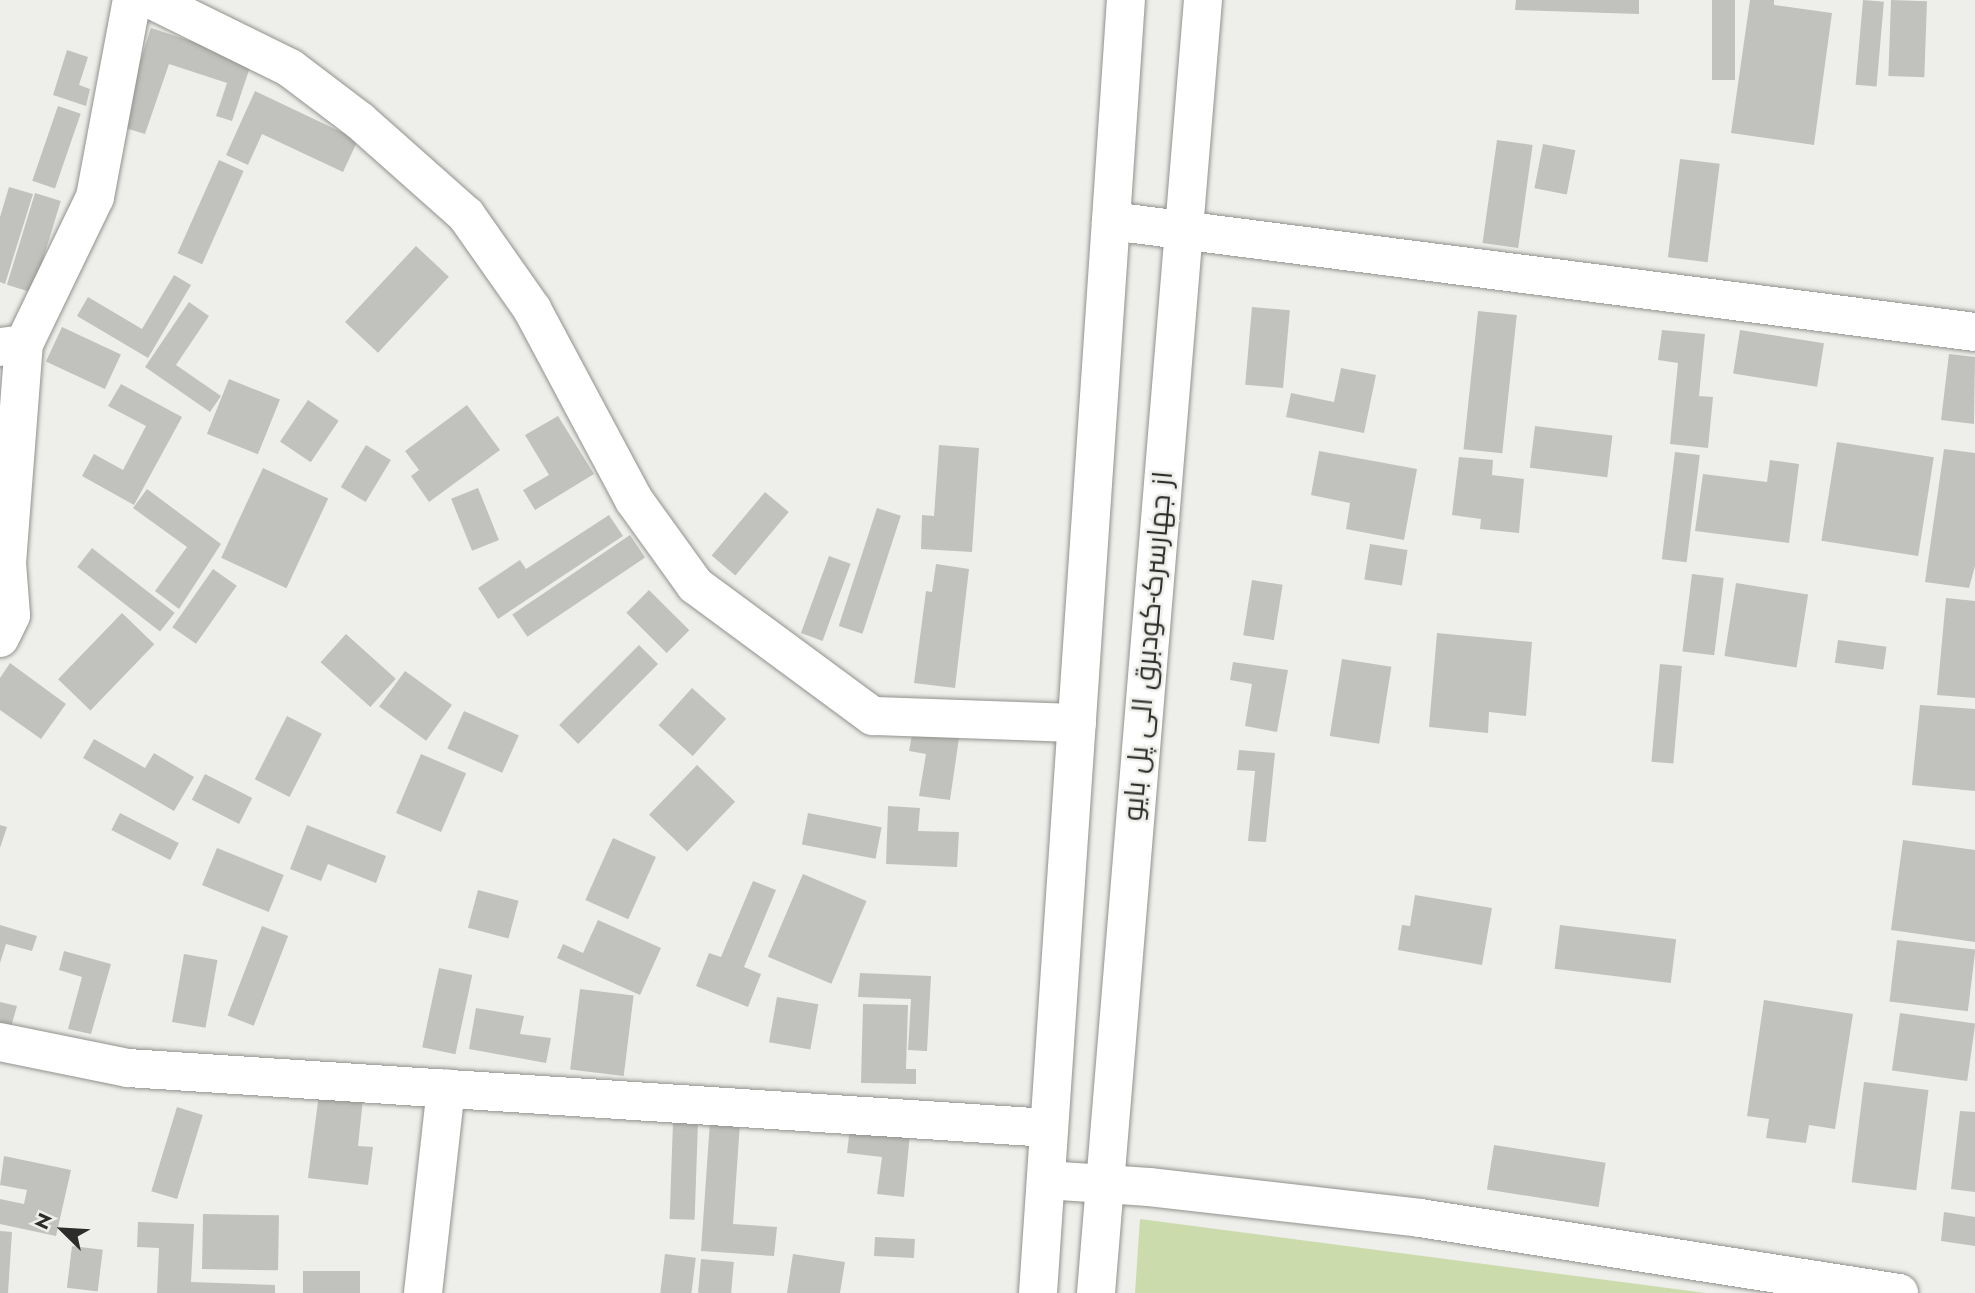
<!DOCTYPE html>
<html>
<head>
<meta charset="utf-8">
<style>
	body { margin:0 }
	#map { position:relative; width:1975px; height:1293px; overflow:hidden; background:#eeefeb; font-family:Jost,Cairo,sans-serif }
	div>[style] { position:absolute }
	[style*='--x'] { left:calc(var(--x)*1px); top:calc(var(--y)*1px); width:calc(var(--w)*1px); rotate:calc(var(--a)*1deg) }
	.green>* { inset:0; background:#ccdbac }
	.building>* { inset:0; background:#c1c2be; transform-origin:0 0 }
	.roads { filter:drop-shadow(0 0 2px #91928e) drop-shadow(0 0 2px #91928e) }
	.minor>* { height:38px; margin:-19px; padding:0 19px; transform-origin:19px; border-radius:19px; background:#fff }
	span { translate:-50% -50%; white-space:nowrap; text-align:center; line-height:1.15; -webkit-text-stroke:5px #eeefeb; paint-order:stroke }
	.street-label { font-size:28px; color:#2c2c2a }
	.north { position:absolute; left:28px; top:1195px; width:70px; height:70px; -webkit-text-stroke:5px #eeefeb; paint-order:stroke; rotate:294deg; font-size:19px; font-weight:700; line-height:28px; text-align:center; color:#2c2c2a }
	.north::after { content:''; display:block; margin:auto; width:24px; height:32px; background:#2c2c2a; clip-path:polygon(50% 0,100% 100%,50% 72%,0 100%) }
</style>
</head>
<body>
<div id="map">
	<div class="green">
		<i style="clip-path:polygon(1140px 1219px,1706px 1293px,1135px 1293px)"></i>
	</div>
	<div class="building">
		<i style="clip-path:polygon(1516px 0,1639px 0,1639px 14px,1515px 10px)"></i>
		<i style="left:1712px;top:0;width:23px;height:80px"></i>
		<i style="clip-path:polygon(1750px 0,1774px 0,1774px 5px,1832px 13px,1814px 145px,1731px 133px)"></i>
		<i style="left:1863px;top:0;width:21px;height:85px;rotate:5deg"></i>
		<i style="left:1891px;top:0;width:36px;height:76px;rotate:2deg"></i>
		<i style="clip-path:polygon(151px 28px,252px 61px,232px 121px,216px 116px,227px 83px,169px 64px,145px 134px,119px 126px)"></i>
		<i style="clip-path:polygon(67px 50px,88px 57px,79px 85px,90px 89px,86px 106px,53px 95px)"></i>
		<i style="clip-path:polygon(255px 91px,358px 140px,343px 172px,262px 134px,248px 165px,226px 155px)"></i>
		<i style="left:58px;top:106px;width:24px;height:79px;rotate:19deg"></i>
		<i style="left:1497px;top:140px;width:36px;height:104px;rotate:8deg"></i>
		<i style="left:1543px;top:144px;width:33px;height:45px;rotate:11deg"></i>
		<i style="left:1680px;top:159px;width:40px;height:99px;rotate:7deg"></i>
		<i style="left:219px;top:160px;width:27px;height:102px;rotate:24deg"></i>
		<i style="clip-path:polygon(9px 187px,33px 194px,5px 284px,0 282px,0 217px)"></i>
		<i style="left:35px;top:193px;width:27px;height:96px;rotate:17deg"></i>
		<i style="left:416px;top:246px;width:45px;height:104px;rotate:43deg"></i>
		<i style="clip-path:polygon(174px 275px,191px 285px,148px 358px,77px 316px,88px 297px,142px 329px)"></i>
		<i style="clip-path:polygon(189px 302px,209px 316px,176px 365px,221px 396px,210px 412px,145px 367px)"></i>
		<i style="left:1252px;top:307px;width:38px;height:78px;rotate:5deg"></i>
		<i style="left:1478px;top:311px;width:39px;height:139px;rotate:6deg"></i>
		<i style="left:62px;top:327px;width:65px;height:38px;rotate:25deg"></i>
		<i style="clip-path:polygon(1662px 330px,1705px 334px,1699px 396px,1713px 397px,1708px 448px,1670px 444px,1678px 363px,1658px 360px)"></i>
		<i style="left:1740px;top:330px;width:85px;height:44px;rotate:9deg"></i>
		<i style="clip-path:polygon(1949px 354px,1975px 357px,1974px 424px,1941px 420px)"></i>
		<i style="clip-path:polygon(1341px 368px,1376px 375px,1364px 433px,1286px 417px,1291px 393px,1334px 402px)"></i>
		<i style="left:229px;top:379px;width:55px;height:59px;rotate:22deg"></i>
		<i style="clip-path:polygon(121px 384px,182px 417px,134px 505px,82px 476px,94px 454px,123px 470px,146px 426px,108px 406px)"></i>
		<i style="left:308px;top:400px;width:37px;height:50px;rotate:34deg"></i>
		<i style="clip-path:polygon(467px 405px,500px 450px,429px 502px,411px 476px,419px 470px,405px 451px)"></i>
		<i style="clip-path:polygon(558px 416px,594px 474px,535px 510px,523px 490px,549px 475px,525px 435px)"></i>
		<i style="left:1535px;top:426px;width:78px;height:42px;rotate:7deg"></i>
		<i style="left:1837px;top:442px;width:98px;height:100px;rotate:9deg"></i>
		<i style="left:366px;top:445px;width:29px;height:49px;rotate:31deg"></i>
		<i style="clip-path:polygon(939px 445px,979px 448px,972px 552px,921px 549px,922px 515px,934px 516px)"></i>
		<i style="clip-path:polygon(1944px 449px,1975px 453px,1975px 566px,1969px 588px,1925px 582px)"></i>
		<i style="clip-path:polygon(1319px 451px,1417px 469px,1404px 540px,1346px 529px,1350px 503px,1311px 495px)"></i>
		<i style="left:1675px;top:452px;width:25px;height:108px;rotate:7deg"></i>
		<i style="clip-path:polygon(1459px 457px,1493px 460px,1492px 475px,1524px 479px,1519px 533px,1480px 529px,1481px 519px,1452px 515px)"></i>
		<i style="clip-path:polygon(1770px 460px,1799px 464px,1789px 543px,1695px 531px,1703px 474px,1767px 482px)"></i>
		<i style="left:263px;top:468px;width:72px;height:99px;rotate:25deg"></i>
		<i style="left:478px;top:488px;width:56px;height:29px;rotate:68deg"></i>
		<i style="clip-path:polygon(147px 489px,221px 544px,179px 609px,155px 591px,187px 547px,133px 508px)"></i>
		<i style="left:765px;top:492px;width:31px;height:83px;rotate:40deg"></i>
		<i style="left:877px;top:508px;width:25px;height:124px;rotate:18deg"></i>
		<i style="clip-path:polygon(609px 515px,623px 536px,498px 619px,478px 588px,520px 560px,526px 569px)"></i>
		<i style="left:630px;top:535px;width:27px;height:142px;rotate:56deg"></i>
		<i style="left:1370px;top:544px;width:38px;height:36px;rotate:9deg"></i>
		<i style="left:92px;top:548px;width:105px;height:24px;rotate:38deg"></i>
		<i style="left:829px;top:556px;width:23px;height:82px;rotate:20deg"></i>
		<i style="clip-path:polygon(936px 564px,969px 569px,955px 688px,914px 683px,926px 591px,932px 592px)"></i>
		<i style="left:213px;top:569px;width:29px;height:71px;rotate:35deg"></i>
		<i style="left:1692px;top:574px;width:32px;height:78px;rotate:7deg"></i>
		<i style="left:1252px;top:580px;width:31px;height:56px;rotate:9deg"></i>
		<i style="left:1736px;top:583px;width:73px;height:74px;rotate:9deg"></i>
		<i style="left:649px;top:590px;width:57px;height:32px;rotate:45deg"></i>
		<i style="clip-path:polygon(1946px 598px,1975px 601px,1975px 698px,1937px 695px)"></i>
		<i style="left:122px;top:613px;width:45px;height:92px;rotate:44deg"></i>
		<i style="clip-path:polygon(1437px 633px,1532px 642px,1526px 716px,1489px 712px,1488px 733px,1429px 727px)"></i>
		<i style="left:346px;top:634px;width:67px;height:38px;rotate:42deg"></i>
		<i style="left:1838px;top:640px;width:49px;height:23px;rotate:8deg"></i>
		<i style="left:639px;top:645px;width:27px;height:113px;rotate:45deg"></i>
		<i style="left:1342px;top:659px;width:50px;height:78px;rotate:9deg"></i>
		<i style="clip-path:polygon(1233px 662px,1288px 670px,1277px 732px,1245px 726px,1252px 684px,1230px 680px)"></i>
		<i style="clip-path:polygon(10px 663px,66px 704px,41px 739px,0 710px,0 678px)"></i>
		<i style="left:1660px;top:664px;width:22px;height:98px;rotate:5deg"></i>
		<i style="left:405px;top:671px;width:58px;height:44px;rotate:36deg"></i>
		<i style="left:692px;top:688px;width:46px;height:50px;rotate:42deg"></i>
		<i style="clip-path:polygon(1920px 705px,1975px 709px,1975px 791px,1912px 785px)"></i>
		<i style="left:464px;top:711px;width:60px;height:41px;rotate:24deg"></i>
		<i style="left:287px;top:716px;width:39px;height:71px;rotate:27deg"></i>
		<i style="clip-path:polygon(914px 724px,960px 731px,950px 800px,919px 796px,926px 754px,909px 751px)"></i>
		<i style="clip-path:polygon(94px 739px,145px 768px,154px 753px,194px 777px,174px 811px,83px 758px)"></i>
		<i style="clip-path:polygon(1239px 750px,1275px 753px,1266px 842px,1248px 841px,1255px 771px,1237px 770px)"></i>
		<i style="left:421px;top:754px;width:49px;height:64px;rotate:23deg"></i>
		<i style="left:697px;top:765px;width:53px;height:69px;rotate:44deg"></i>
		<i style="left:205px;top:774px;width:53px;height:29px;rotate:27deg"></i>
		<i style="clip-path:polygon(888px 806px,920px 808px,918px 831px,959px 832px,957px 867px,886px 864px)"></i>
		<i style="left:120px;top:813px;width:66px;height:19px;rotate:27deg"></i>
		<i style="left:808px;top:813px;width:75px;height:32px;rotate:11deg"></i>
		<i style="clip-path:polygon(0 825px,7px 827px,0 848px)"></i>
		<i style="clip-path:polygon(307px 825px,386px 856px,376px 883px,328px 864px,321px 881px,290px 869px)"></i>
		<i style="left:613px;top:838px;width:47px;height:68px;rotate:24deg"></i>
		<i style="clip-path:polygon(1903px 840px,1975px 850px,1975px 942px,1891px 930px)"></i>
		<i style="left:217px;top:848px;width:72px;height:40px;rotate:22deg"></i>
		<i style="left:803px;top:874px;width:69px;height:90px;rotate:23deg"></i>
		<i style="clip-path:polygon(753px 881px,776px 890px,744px 967px,761px 974px,748px 1007px,696px 986px,709px 953px,721px 957px)"></i>
		<i style="left:478px;top:890px;width:42px;height:39px;rotate:15deg"></i>
		<i style="clip-path:polygon(1415px 895px,1492px 908px,1482px 965px,1398px 950px,1402px 925px,1410px 926px)"></i>
		<i style="clip-path:polygon(598px 920px,661px 948px,640px 995px,557px 958px,563px 944px,583px 953px)"></i>
		<i style="clip-path:polygon(0 925px,37px 936px,32px 951px,6px 944px,0 963px)"></i>
		<i style="left:1560px;top:925px;width:117px;height:44px;rotate:7deg"></i>
		<i style="left:262px;top:926px;width:28px;height:96px;rotate:21deg"></i>
		<i style="left:1897px;top:940px;width:79px;height:62px;rotate:7deg"></i>
		<i style="clip-path:polygon(64px 951px,111px 964px,91px 1034px,68px 1029px,82px 977px,59px 970px)"></i>
		<i style="left:184px;top:954px;width:34px;height:69px;rotate:10deg"></i>
		<i style="left:439px;top:968px;width:34px;height:81px;rotate:12deg"></i>
		<i style="clip-path:polygon(860px 973px,931px 976px,927px 1051px,908px 1050px,911px 999px,858px 997px)"></i>
		<i style="left:580px;top:989px;width:54px;height:81px;rotate:7deg"></i>
		<i style="left:777px;top:997px;width:42px;height:46px;rotate:10deg"></i>
		<i style="clip-path:polygon(1764px 1000px,1853px 1014px,1835px 1129px,1809px 1125px,1806px 1143px,1766px 1138px,1769px 1119px,1747px 1116px)"></i>
		<i style="clip-path:polygon(0 1002px,17px 1006px,11px 1027px,0 1023px)"></i>
		<i style="clip-path:polygon(863px 1004px,908px 1005px,906px 1069px,916px 1069px,916px 1084px,861px 1083px)"></i>
		<i style="clip-path:polygon(476px 1008px,524px 1016px,520px 1034px,551px 1038px,546px 1063px,469px 1049px)"></i>
		<i style="left:1900px;top:1013px;width:76px;height:58px;rotate:8deg"></i>
		<i style="left:1864px;top:1082px;width:65px;height:101px;rotate:7deg"></i>
		<i style="clip-path:polygon(319px 1094px,363px 1099px,358px 1146px,373px 1147px,368px 1185px,308px 1178px)"></i>
		<i style="left:177px;top:1107px;width:27px;height:88px;rotate:17deg"></i>
		<i style="clip-path:polygon(1960px 1111px,1975px 1112px,1975px 1192px,1951px 1189px)"></i>
		<i style="clip-path:polygon(710px 1121px,740px 1123px,733px 1224px,777px 1227px,774px 1256px,701px 1251px)"></i>
		<i style="left:673px;top:1122px;width:25px;height:97px;rotate:2deg"></i>
		<i style="clip-path:polygon(850px 1127px,910px 1133px,904px 1197px,877px 1194px,882px 1157px,847px 1153px)"></i>
		<i style="left:1494px;top:1145px;width:113px;height:45px;rotate:9deg"></i>
		<i style="clip-path:polygon(4px 1156px,71px 1170px,56px 1236px,0 1224px,0 1199px,24px 1204px,27px 1190px,0 1185px)"></i>
		<i style="clip-path:polygon(1944px 1212px,1975px 1217px,1975px 1246px,1941px 1241px)"></i>
		<i style="left:203px;top:1214px;width:76px;height:55px;rotate:1deg"></i>
		<i style="clip-path:polygon(138px 1222px,194px 1224px,191px 1282px,275px 1285px,275px 1293px,157px 1293px,159px 1248px,137px 1247px)"></i>
		<i style="clip-path:polygon(0 1231px,12px 1232px,8px 1293px,0 1293px)"></i>
		<i style="left:875px;top:1237px;width:40px;height:19px;rotate:3deg"></i>
		<i style="left:72px;top:1246px;width:31px;height:42px;rotate:7deg"></i>
		<i style="left:665px;top:1254px;width:31px;height:39px;rotate:7deg"></i>
		<i style="clip-path:polygon(793px 1254px,845px 1262px,840px 1293px,787px 1293px)"></i>
		<i style="left:701px;top:1259px;width:33px;height:34px;rotate:5deg"></i>
		<i style="left:360px;top:1271px;width:22px;height:57px;rotate:90deg"></i>
	</div>
	<div class="roads">
		<div class="minor">
			<i style="--x:152;--y:0;--w:154;--a:26.2"></i>
			<i style="--x:290;--y:68;--w:88;--a:37.1"></i>
			<i style="--x:360;--y:121;--w:142;--a:41.6"></i>
			<i style="--x:466;--y:215;--w:115;--a:54.9"></i>
			<i style="--x:532;--y:309;--w:217;--a:61.9"></i>
			<i style="--x:634;--y:500;--w:105;--a:54.3"></i>
			<i style="--x:695;--y:585;--w:221;--a:36.4"></i>
			<i style="--x:873;--y:716;--w:204;--a:2"></i>
			<i style="--x:1111;--y:221;--w:871;--a:7.32"></i>
			<i style="--x:0;--y:347;--w:24;--a:-7"></i>
			<i style="--x:24;--y:344;--w:163;--a:-64.2"></i>
			<i style="--x:95;--y:197;--w:200;--a:-79.4"></i>
			<i style="--x:0;--y:638;--w:25;--a:-64"></i>
			<i style="--x:11;--y:615;--w:52;--a:-94.4"></i>
			<i style="--x:7;--y:563;--w:220;--a:-85.6"></i>
			<i style="--x:0;--y:1042;--w:131;--a:11.5"></i>
			<i style="--x:128;--y:1068;--w:923;--a:3.73"></i>
			<i style="--x:1046;--y:1180;--w:103;--a:3.9"></i>
			<i style="--x:1149;--y:1187;--w:273;--a:6.5"></i>
			<i style="--x:1420;--y:1218;--w:485;--a:8.9"></i>
			<i style="--x:423;--y:1293;--w:206;--a:-83.6"></i>
			<i style="--x:1038;--y:1293;--w:1296;--a:-86.11"></i>
			<i style="--x:1096;--y:1293;--w:1297;--a:-85.27"></i>
		</div>
	</div>
	<div class="street-label">
		<span style="left:1148px;top:646px;rotate:-85deg">از جهارسرک-کودبرق الی پل بایو</span>
	</div>
	<div class="north">N</div>
</div>
</body>
</html>
